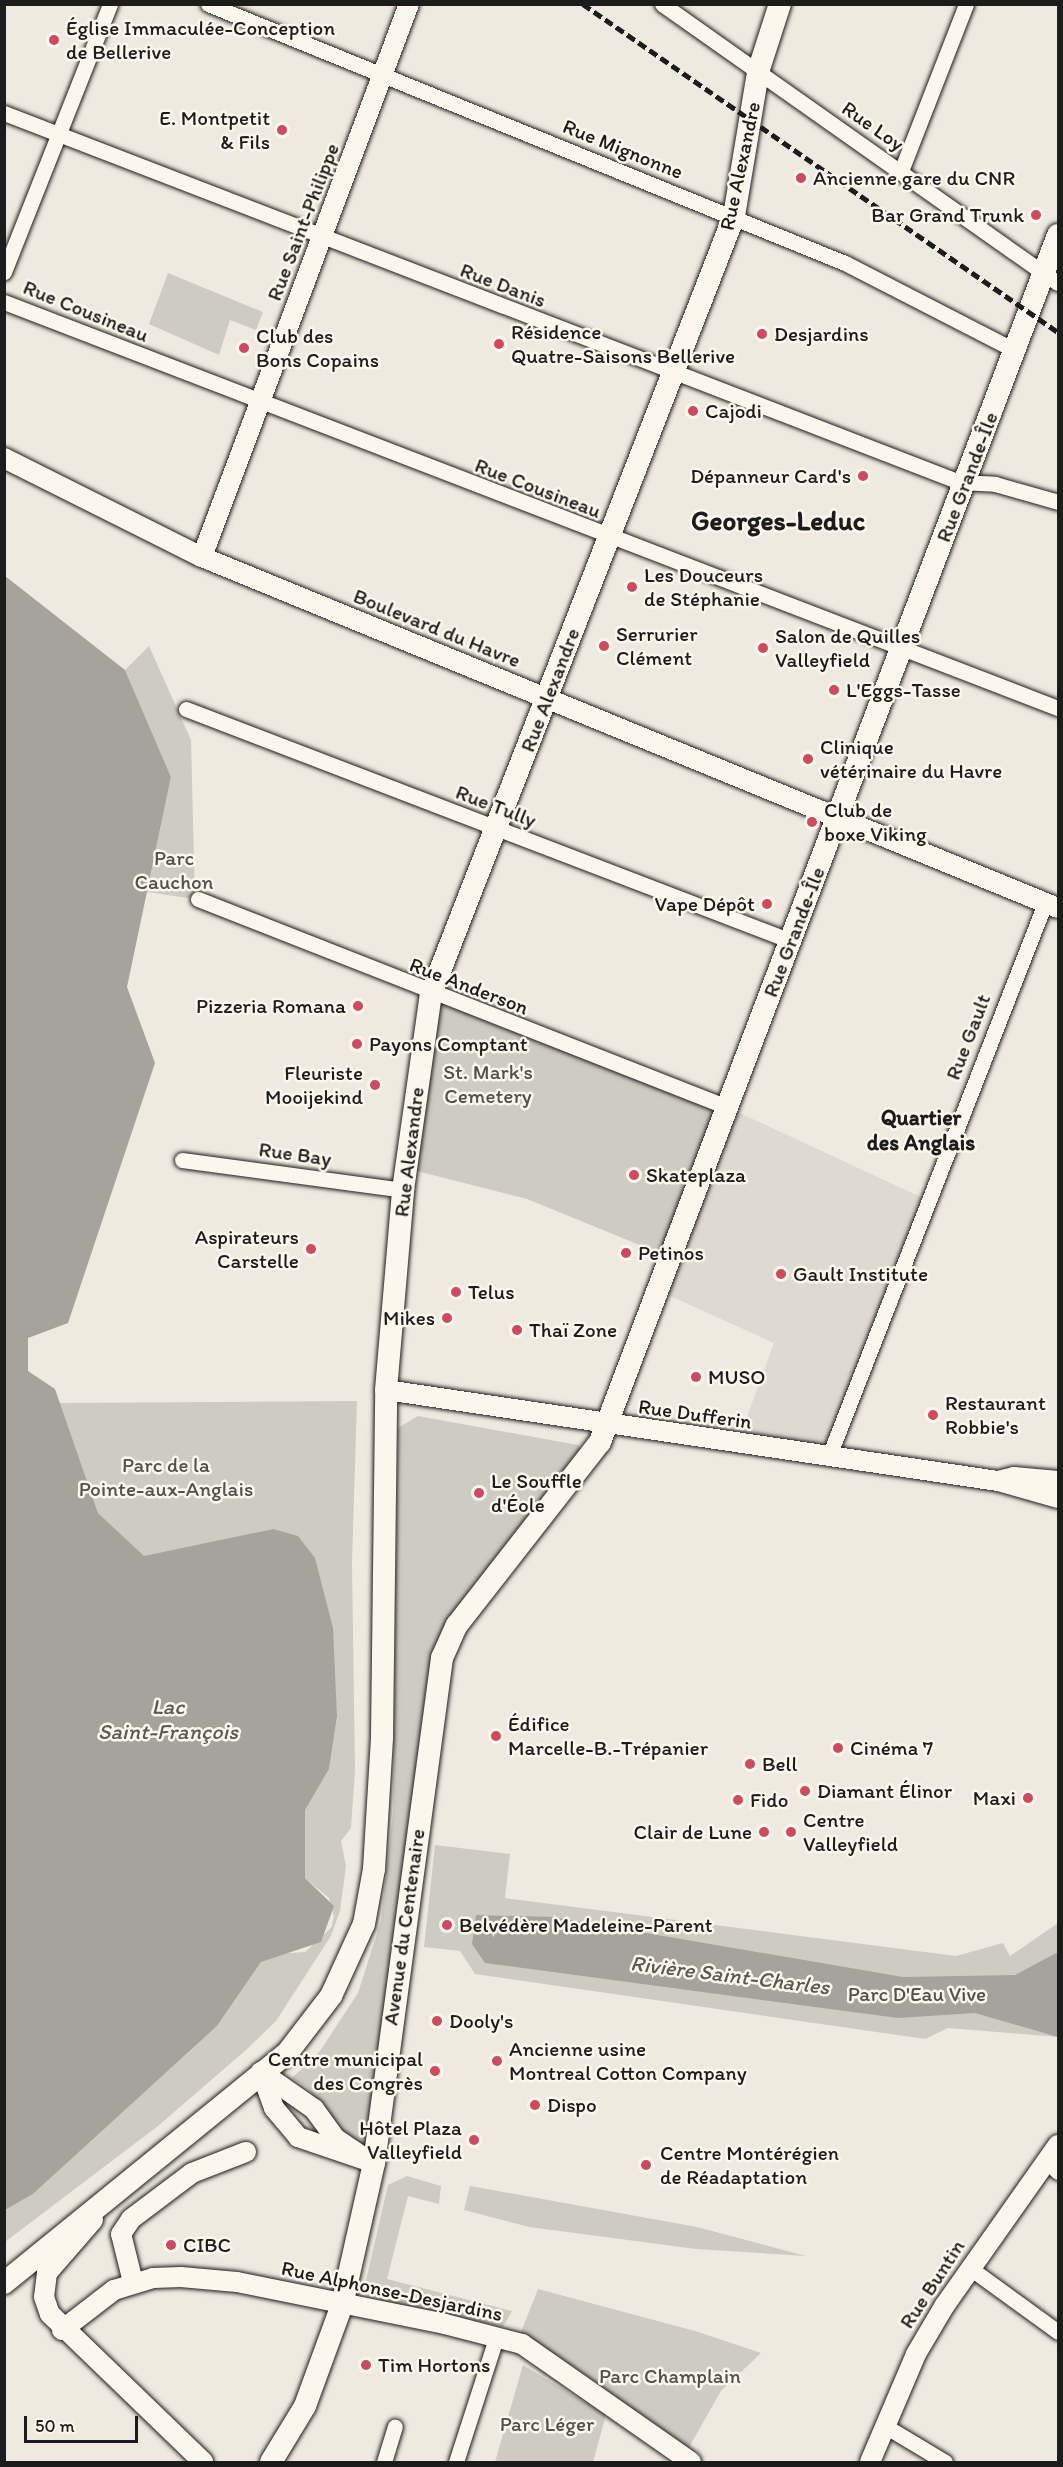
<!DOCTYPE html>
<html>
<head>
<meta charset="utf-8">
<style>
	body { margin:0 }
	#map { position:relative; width:1063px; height:2467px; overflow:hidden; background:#eeeadf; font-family:Itim,sans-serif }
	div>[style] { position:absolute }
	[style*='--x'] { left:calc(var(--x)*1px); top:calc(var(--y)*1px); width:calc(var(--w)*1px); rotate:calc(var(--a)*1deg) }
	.built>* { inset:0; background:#dedad1 }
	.green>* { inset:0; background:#ceccc2 }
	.water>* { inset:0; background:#a6a39d }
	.roads { filter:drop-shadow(0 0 2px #1c1c1c) drop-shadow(0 0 2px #1c1c1c) }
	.minor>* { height:15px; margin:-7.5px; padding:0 7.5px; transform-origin:7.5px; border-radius:7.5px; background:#fbf7ec }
	.tertiary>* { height:20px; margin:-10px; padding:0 10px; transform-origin:10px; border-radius:10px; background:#fbf7ec }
	.secondary>* { height:22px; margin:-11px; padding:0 11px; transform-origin:11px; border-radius:11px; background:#fbf7ec }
	.rail>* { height:4.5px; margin-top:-2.25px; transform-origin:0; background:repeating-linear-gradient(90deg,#1c1c1c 0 9px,transparent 0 13.5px) }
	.dots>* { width:16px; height:16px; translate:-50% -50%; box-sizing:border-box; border:3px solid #fbf7ec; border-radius:50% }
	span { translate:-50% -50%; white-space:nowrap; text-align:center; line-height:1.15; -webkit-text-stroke:5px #fbf7ec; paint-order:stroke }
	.poi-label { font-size:21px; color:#1c1c1c }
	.left { translate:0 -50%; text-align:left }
	.right { translate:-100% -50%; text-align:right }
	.street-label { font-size:21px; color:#1c1c1c }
	.park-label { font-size:21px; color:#51514e }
	.neighbourhood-label { font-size:22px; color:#1c1c1c; font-weight:700 }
	.water-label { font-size:22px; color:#5a5956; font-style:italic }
	.district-label { font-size:27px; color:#1c1c1c; font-weight:700 }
	.frame { position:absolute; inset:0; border:6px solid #1c1c1c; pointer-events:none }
	.scale { position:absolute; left:24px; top:2416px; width:114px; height:27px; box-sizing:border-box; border:3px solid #1c1c1c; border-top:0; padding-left:8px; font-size:18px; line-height:21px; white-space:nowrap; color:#1c1c1c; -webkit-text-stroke:4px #fbf7ec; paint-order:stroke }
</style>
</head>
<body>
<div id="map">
	<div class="built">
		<i style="clip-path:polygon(727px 1107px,927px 1200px,829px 1456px,737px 1444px,774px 1343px,657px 1290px)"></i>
	</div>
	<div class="green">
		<i style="clip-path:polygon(168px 273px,263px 312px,256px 330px,230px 320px,219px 355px,149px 324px)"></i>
		<i style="clip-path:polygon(149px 646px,191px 740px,195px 899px,147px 892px,171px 777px,125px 670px)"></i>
		<i style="clip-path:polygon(438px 998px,727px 1107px,669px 1257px,527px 1199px,413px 1170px)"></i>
		<i style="clip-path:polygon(357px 1401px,352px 1563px,355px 1770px,351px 1828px,341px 1841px,346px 1866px,340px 1911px,331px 1936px,276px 2021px,246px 2050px,158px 2126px,5px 2242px,5px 2210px,33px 2194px,217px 2026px,261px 1962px,275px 1954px,305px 1952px,331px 1928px,334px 1917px,329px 1898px,305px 1878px,303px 1862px,305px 1809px,329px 1769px,337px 1717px,273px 1529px,144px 1557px,98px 1513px,58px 1403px)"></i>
		<i style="clip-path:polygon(418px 1416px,578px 1445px,583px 1452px,458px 1613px,368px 2147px,344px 2137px,307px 2087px,292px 2078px,320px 2051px,358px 1993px,381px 1921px,393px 1813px,398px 1428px)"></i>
		<i style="clip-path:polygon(435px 1845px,510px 1854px,505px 1898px,956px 1956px,1003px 1943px,1010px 1956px,1058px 1923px,1058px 2037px,948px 2028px,925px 2039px,475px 1974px,460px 1951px,424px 1947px)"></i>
		<i style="clip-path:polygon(407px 2176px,441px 2186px,439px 2204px,408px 2196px,387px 2279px,512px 2311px,503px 2327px,381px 2300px,365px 2285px,388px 2185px)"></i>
		<i style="clip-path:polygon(470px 2186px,697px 2227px,806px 2256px,696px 2249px,529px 2227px,464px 2210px)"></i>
		<i style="clip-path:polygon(538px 2289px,695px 2331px,761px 2353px,721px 2391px,688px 2449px,521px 2332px)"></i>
		<i style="clip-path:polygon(523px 2365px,606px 2415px,593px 2462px,495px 2462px)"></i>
	</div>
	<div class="water">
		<i style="clip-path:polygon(5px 576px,125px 670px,171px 777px,127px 987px,155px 1063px,68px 1323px,28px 1338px,28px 1371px,55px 1389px,98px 1513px,144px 1556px,273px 1529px,298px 1536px,315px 1558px,333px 1628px,337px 1717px,329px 1769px,305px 1810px,305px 1878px,334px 1906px,321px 1942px,261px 1962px,217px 2026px,33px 2194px,5px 2210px)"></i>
		<i style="clip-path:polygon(476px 1915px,553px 1917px,903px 1977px,1015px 1975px,1058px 1952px,1058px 2037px,975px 2013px,898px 2018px,485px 1963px,472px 1944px)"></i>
	</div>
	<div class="roads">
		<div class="minor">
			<i style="--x:208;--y:4;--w:688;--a:22.13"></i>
			<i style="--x:845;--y:263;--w:190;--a:27.2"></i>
			<i style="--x:662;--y:4;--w:484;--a:35.2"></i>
			<i style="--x:4;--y:113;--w:1025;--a:21.11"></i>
			<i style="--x:960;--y:482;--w:35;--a:3"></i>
			<i style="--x:995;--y:484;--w:66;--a:15.9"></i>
			<i style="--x:901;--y:171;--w:179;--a:-68.7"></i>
			<i style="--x:4;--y:272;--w:288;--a:-68.4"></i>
			<i style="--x:4;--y:302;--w:1129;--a:21.07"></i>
			<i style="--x:186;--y:709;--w:648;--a:20.98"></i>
			<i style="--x:198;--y:899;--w:568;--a:21.46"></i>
			<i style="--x:182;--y:1160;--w:223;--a:7.7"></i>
			<i style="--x:829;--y:1456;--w:594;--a:-68.66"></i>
			<i style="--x:1046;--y:2161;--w:16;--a:43"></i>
			<i style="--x:970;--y:2268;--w:109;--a:36"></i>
			<i style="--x:885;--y:2426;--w:70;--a:31"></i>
			<i style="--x:384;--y:2462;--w:37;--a:-73"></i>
			<i style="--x:456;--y:2462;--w:130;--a:-72.1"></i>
		</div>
		<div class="tertiary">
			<i style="--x:4;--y:458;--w:221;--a:26.6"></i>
			<i style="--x:202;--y:557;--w:925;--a:22.3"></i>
			<i style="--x:202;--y:557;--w:590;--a:-69.48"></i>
			<i style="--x:386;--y:1390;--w:619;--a:8.46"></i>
			<i style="--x:998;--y:1481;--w:62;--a:15.8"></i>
			<i style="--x:998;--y:1481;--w:16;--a:-14"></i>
			<i style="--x:1014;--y:1477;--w:44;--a:5.2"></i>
			<i style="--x:261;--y:2072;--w:38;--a:70"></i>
			<i style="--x:274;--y:2108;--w:38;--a:50"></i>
			<i style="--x:298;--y:2137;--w:80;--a:18.9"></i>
			<i style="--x:261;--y:2072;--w:65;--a:34.9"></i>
			<i style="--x:314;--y:2109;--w:36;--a:54"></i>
			<i style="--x:335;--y:2138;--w:29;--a:34"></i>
			<i style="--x:93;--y:2220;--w:70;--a:131"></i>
			<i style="--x:47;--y:2273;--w:24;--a:97"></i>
			<i style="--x:44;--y:2297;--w:18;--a:71"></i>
			<i style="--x:50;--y:2314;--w:213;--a:44"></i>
			<i style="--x:133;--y:2282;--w:49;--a:-104"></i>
			<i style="--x:121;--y:2234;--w:18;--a:-56"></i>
			<i style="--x:131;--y:2219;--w:76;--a:-37"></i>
			<i style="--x:192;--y:2173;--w:58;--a:-21.3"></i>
			<i style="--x:62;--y:2330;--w:66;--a:-37.6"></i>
			<i style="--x:114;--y:2290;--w:41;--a:-17.1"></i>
			<i style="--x:153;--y:2278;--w:28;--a:-2"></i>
			<i style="--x:181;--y:2277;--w:56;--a:5.1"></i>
			<i style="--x:237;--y:2282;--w:212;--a:11.4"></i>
			<i style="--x:445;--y:2324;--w:80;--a:14.6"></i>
			<i style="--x:522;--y:2344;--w:206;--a:34.9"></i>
			<i style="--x:870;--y:2462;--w:117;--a:-66.9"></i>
			<i style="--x:916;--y:2354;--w:57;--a:-59.4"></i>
			<i style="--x:945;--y:2305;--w:196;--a:-54.8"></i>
		</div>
		<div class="secondary">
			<i style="--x:4;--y:2283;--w:366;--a:-39.1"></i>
			<i style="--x:288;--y:2052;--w:71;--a:-52.5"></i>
			<i style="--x:331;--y:1996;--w:79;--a:-65.4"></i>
			<i style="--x:364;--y:1924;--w:56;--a:-79.7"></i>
			<i style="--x:374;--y:1869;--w:132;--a:-86.5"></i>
			<i style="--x:382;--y:1737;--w:347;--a:-89.3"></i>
			<i style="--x:386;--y:1390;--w:201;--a:-85.1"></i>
			<i style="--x:403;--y:1190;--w:198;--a:-81.9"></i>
			<i style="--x:431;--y:994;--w:835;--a:-68.72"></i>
			<i style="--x:734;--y:216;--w:146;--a:-80.5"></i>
			<i style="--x:758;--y:72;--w:71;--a:-72.1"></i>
			<i style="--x:271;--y:2462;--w:66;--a:-58.7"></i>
			<i style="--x:305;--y:2406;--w:108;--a:-69.9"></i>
			<i style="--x:342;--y:2305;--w:146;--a:-77.3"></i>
			<i style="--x:374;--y:2163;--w:510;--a:-82.33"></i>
			<i style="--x:442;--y:1658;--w:36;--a:-66"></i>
			<i style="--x:457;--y:1625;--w:232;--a:-52"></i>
			<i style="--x:600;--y:1442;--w:1291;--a:-69.22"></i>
		</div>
	</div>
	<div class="rail">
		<i style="--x:583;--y:4;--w:577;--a:34.63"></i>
	</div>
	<div class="dots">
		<i style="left:54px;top:40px;background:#d1495b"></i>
		<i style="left:282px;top:130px;background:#d1495b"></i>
		<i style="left:801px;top:178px;background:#d1495b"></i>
		<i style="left:1036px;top:215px;background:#d1495b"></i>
		<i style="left:762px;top:334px;background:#d1495b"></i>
		<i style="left:499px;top:344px;background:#d1495b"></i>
		<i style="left:244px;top:348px;background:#d1495b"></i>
		<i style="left:693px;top:411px;background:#d1495b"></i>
		<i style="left:863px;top:476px;background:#d1495b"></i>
		<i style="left:632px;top:587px;background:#d1495b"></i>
		<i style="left:604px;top:646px;background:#d1495b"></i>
		<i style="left:763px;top:648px;background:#d1495b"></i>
		<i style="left:834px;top:690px;background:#d1495b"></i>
		<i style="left:808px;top:759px;background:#d1495b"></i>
		<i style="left:812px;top:822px;background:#d1495b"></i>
		<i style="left:767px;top:904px;background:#d1495b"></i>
		<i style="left:358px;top:1006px;background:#d1495b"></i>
		<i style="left:357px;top:1044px;background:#d1495b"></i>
		<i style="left:375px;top:1085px;background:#d1495b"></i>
		<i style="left:634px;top:1175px;background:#d1495b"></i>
		<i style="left:311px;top:1249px;background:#d1495b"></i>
		<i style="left:626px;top:1253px;background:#d1495b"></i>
		<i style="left:781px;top:1274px;background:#d1495b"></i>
		<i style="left:456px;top:1292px;background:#d1495b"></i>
		<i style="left:447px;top:1318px;background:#d1495b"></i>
		<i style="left:517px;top:1330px;background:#d1495b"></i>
		<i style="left:696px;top:1377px;background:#d1495b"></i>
		<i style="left:933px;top:1415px;background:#d1495b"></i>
		<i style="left:479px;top:1493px;background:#d1495b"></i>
		<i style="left:496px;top:1736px;background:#d1495b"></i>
		<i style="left:838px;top:1748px;background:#d1495b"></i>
		<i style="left:750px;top:1764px;background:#d1495b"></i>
		<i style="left:805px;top:1791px;background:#d1495b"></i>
		<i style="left:1028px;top:1798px;background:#d1495b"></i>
		<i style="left:738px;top:1800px;background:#d1495b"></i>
		<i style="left:764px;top:1832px;background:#d1495b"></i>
		<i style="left:791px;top:1832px;background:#d1495b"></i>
		<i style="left:447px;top:1925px;background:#d1495b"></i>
		<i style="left:437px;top:2021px;background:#d1495b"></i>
		<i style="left:497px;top:2061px;background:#d1495b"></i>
		<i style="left:435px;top:2071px;background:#d1495b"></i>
		<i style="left:535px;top:2105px;background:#d1495b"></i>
		<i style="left:474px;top:2140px;background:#d1495b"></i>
		<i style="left:646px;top:2165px;background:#d1495b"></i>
		<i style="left:171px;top:2245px;background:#d1495b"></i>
		<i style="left:366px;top:2365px;background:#d1495b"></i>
	</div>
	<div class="poi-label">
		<span class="left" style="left:66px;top:40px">Église Immaculée-Conception<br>de Bellerive</span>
		<span class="right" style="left:270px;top:130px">E. Montpetit<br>&amp; Fils</span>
		<span class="left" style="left:813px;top:178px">Ancienne gare du CNR</span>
		<span class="right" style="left:1024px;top:215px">Bar Grand Trunk</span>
		<span class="left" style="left:511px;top:344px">Résidence<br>Quatre-Saisons Bellerive</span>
		<span class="left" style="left:774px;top:334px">Desjardins</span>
		<span class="left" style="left:256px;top:348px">Club des<br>Bons Copains</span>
		<span class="left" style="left:705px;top:411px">Cajodi</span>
		<span class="right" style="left:851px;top:476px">Dépanneur Card's</span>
		<span class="left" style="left:644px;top:587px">Les Douceurs<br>de Stéphanie</span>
		<span class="left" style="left:616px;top:646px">Serrurier<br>Clément</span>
		<span class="left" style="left:775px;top:648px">Salon de Quilles<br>Valleyfield</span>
		<span class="left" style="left:846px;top:690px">L'Eggs-Tasse</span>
		<span class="left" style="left:820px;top:759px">Clinique<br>vétérinaire du Havre</span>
		<span class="left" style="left:824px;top:822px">Club de<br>boxe Viking</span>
		<span class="right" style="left:755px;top:904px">Vape Dépôt</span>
		<span class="right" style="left:346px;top:1006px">Pizzeria Romana</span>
		<span class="left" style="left:369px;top:1044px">Payons Comptant</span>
		<span class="right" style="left:363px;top:1085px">Fleuriste<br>Mooijekind</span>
		<span class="left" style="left:646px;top:1175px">Skateplaza</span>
		<span class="right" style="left:299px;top:1249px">Aspirateurs<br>Carstelle</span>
		<span class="left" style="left:638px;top:1253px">Petinos</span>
		<span class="left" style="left:793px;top:1274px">Gault Institute</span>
		<span class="left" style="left:468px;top:1292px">Telus</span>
		<span class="right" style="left:435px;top:1318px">Mikes</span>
		<span class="left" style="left:529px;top:1330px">Thaï Zone</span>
		<span class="left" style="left:708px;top:1377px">MUSO</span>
		<span class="left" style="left:945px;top:1415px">Restaurant<br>Robbie's</span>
		<span class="left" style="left:491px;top:1493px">Le Souffle<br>d'Éole</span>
		<span class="left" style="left:508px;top:1736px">Édifice<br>Marcelle-B.-Trépanier</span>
		<span class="left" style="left:850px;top:1748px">Cinéma 7</span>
		<span class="left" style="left:762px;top:1764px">Bell</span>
		<span class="left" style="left:817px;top:1791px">Diamant Élinor</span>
		<span class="right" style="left:1016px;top:1798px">Maxi</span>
		<span class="left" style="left:750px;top:1800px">Fido</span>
		<span class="left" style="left:803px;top:1832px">Centre<br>Valleyfield</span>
		<span class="right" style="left:752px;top:1832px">Clair de Lune</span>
		<span class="left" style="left:459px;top:1925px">Belvédère Madeleine-Parent</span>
		<span class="left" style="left:449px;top:2021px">Dooly's</span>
		<span class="left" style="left:509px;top:2061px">Ancienne usine<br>Montreal Cotton Company</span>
		<span class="right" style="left:423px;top:2071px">Centre municipal<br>des Congrès</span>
		<span class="left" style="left:547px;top:2105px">Dispo</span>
		<span class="right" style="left:462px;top:2140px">Hôtel Plaza<br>Valleyfield</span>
		<span class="left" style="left:660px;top:2165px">Centre Montérégien<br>de Réadaptation</span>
		<span class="left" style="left:183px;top:2245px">CIBC</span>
		<span class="left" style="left:378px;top:2365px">Tim Hortons</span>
	</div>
	<div class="street-label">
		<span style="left:873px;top:126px;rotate:35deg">Rue Loy</span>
		<span style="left:623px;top:149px;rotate:22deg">Rue Mignonne</span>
		<span style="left:740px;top:166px;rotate:-78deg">Rue Alexandre</span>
		<span style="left:303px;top:222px;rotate:-69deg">Rue Saint-Philippe</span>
		<span style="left:503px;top:285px;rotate:21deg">Rue Danis</span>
		<span style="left:86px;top:311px;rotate:22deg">Rue Cousineau</span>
		<span style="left:967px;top:477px;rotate:-69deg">Rue Grande-Île</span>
		<span style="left:538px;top:488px;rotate:21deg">Rue Cousineau</span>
		<span style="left:437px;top:628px;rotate:22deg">Boulevard du Havre</span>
		<span style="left:550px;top:690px;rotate:-69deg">Rue Alexandre</span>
		<span style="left:496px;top:806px;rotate:21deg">Rue Tully</span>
		<span style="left:794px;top:932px;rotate:-69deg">Rue Grande-Île</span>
		<span style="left:469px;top:986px;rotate:21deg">Rue Anderson</span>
		<span style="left:968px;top:1037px;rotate:-69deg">Rue Gault</span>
		<span style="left:409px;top:1152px;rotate:-83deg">Rue Alexandre</span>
		<span style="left:295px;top:1154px;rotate:8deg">Rue Bay</span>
		<span style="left:695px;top:1414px;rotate:8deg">Rue Dufferin</span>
		<span style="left:404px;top:1927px;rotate:-82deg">Avenue du Centenaire</span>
		<span style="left:932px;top:2284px;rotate:-57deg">Rue Buntin</span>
		<span style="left:392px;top:2291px;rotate:12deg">Rue Alphonse-Desjardins</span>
	</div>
	<div class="park-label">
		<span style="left:174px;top:870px">Parc<br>Cauchon</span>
		<span style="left:488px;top:1084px">St. Mark's<br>Cemetery</span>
		<span style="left:166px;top:1477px">Parc de la<br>Pointe-aux-Anglais</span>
		<span style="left:917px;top:1994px">Parc D'Eau Vive</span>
		<span style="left:670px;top:2376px">Parc Champlain</span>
		<span style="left:547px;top:2424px">Parc Léger</span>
	</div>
	<div class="neighbourhood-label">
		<span style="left:921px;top:1130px">Quartier<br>des Anglais</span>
	</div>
	<div class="water-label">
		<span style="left:168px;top:1719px">Lac<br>Saint-François</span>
		<span style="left:730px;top:1975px;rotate:7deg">Rivière Saint-Charles</span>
	</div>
	<div class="district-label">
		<span style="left:778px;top:521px">Georges-Leduc</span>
	</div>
	<div class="frame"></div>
	<div class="scale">50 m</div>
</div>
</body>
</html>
